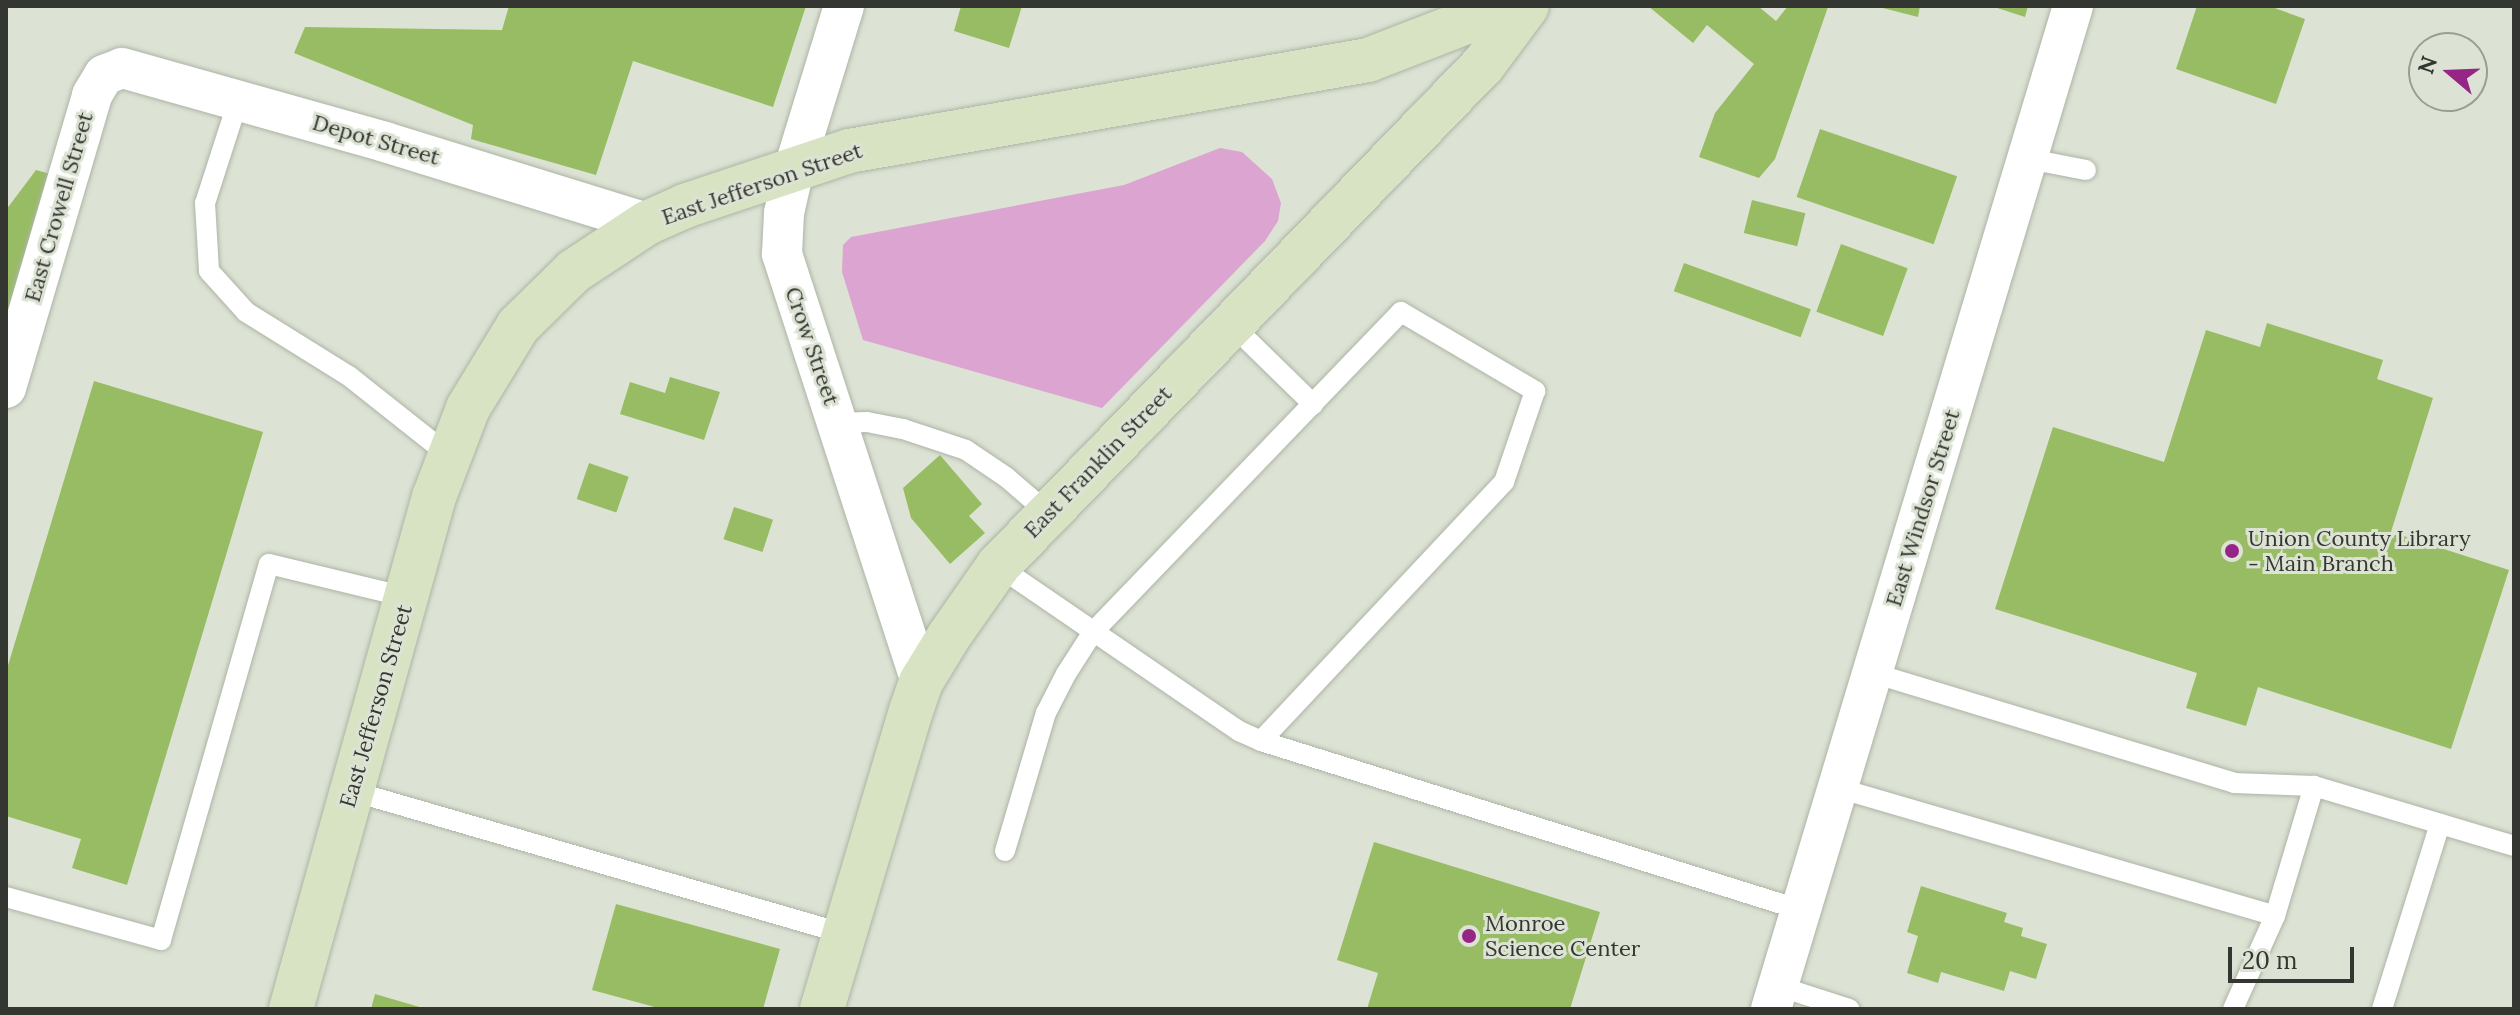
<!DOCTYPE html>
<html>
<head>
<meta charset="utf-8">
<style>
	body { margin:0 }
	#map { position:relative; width:2520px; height:1015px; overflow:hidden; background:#dce3d4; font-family:Lora,serif }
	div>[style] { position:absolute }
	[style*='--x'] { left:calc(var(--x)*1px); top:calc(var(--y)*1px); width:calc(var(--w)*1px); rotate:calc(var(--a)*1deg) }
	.green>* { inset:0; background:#dca4d0 }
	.building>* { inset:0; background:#98bc64; transform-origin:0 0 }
	.roads { filter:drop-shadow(0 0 2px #adb4a6) drop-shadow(0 0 2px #adb4a6) }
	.service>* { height:20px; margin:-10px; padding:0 10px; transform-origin:10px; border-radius:10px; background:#fff }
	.minor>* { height:40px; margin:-20px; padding:0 20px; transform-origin:20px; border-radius:20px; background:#fff }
	.secondary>* { height:44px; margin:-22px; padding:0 22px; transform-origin:22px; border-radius:22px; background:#d7e3c2 }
	.dots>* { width:22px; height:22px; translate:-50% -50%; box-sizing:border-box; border:4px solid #dce3d4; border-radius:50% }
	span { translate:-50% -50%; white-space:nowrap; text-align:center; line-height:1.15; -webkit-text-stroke:6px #dce3d4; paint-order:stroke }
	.street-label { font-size:22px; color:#343731 }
	.poi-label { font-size:22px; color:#343731 }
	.left { translate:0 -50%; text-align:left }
	.frame { position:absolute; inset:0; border:8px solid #343731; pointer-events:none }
	.north { position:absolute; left:2408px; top:32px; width:80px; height:80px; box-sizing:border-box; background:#dce3d4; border:2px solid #999e93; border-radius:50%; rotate:289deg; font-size:22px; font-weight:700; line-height:32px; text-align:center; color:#343731 }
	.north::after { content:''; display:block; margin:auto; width:28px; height:36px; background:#962686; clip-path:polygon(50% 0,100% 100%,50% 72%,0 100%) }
	.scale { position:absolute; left:2228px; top:947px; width:126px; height:36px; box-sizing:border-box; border:4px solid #343731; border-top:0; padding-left:10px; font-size:24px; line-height:28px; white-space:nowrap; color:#343731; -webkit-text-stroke:6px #dce3d4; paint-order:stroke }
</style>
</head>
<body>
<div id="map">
	<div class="green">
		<i style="clip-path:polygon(1220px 148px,1242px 152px,1272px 179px,1281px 203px,1278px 221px,1265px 241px,1102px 408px,863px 340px,842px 272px,843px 245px,851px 237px,1124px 185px)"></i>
	</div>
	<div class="building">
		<i style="clip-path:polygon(509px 6px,806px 6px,773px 107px,633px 61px,596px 175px,471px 139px,473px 125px,294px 53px,305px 27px,502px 30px)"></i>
		<i style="clip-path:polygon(961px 6px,1022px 6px,1009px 48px,954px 31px)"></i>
		<i style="clip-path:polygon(1648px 6px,1758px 6px,1776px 21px,1788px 6px,1828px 7px,1775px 159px,1759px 178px,1699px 157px,1715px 113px,1754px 64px,1707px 25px,1693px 43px)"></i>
		<i style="clip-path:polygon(1875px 6px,1920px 6px,1918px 17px)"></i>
		<i style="clip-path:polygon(1991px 6px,2028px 6px,2025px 17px)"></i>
		<i style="clip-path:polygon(2197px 6px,2269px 6px,2305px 19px,2276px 104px,2176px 69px)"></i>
		<i style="left:1820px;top:129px;width:145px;height:72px;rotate:19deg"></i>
		<i style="clip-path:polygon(36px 170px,54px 175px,6px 328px,6px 210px)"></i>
		<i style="left:1752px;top:200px;width:55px;height:34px;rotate:14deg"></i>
		<i style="left:1841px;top:244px;width:71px;height:72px;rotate:20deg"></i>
		<i style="left:1684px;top:263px;width:135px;height:30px;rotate:20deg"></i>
		<i style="clip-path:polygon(2267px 323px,2383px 360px,2377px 379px,2433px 398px,2391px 532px,2509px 570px,2451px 749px,2258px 687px,2246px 726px,2186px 708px,2197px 673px,1995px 609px,2053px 427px,2164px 462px,2206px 330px,2260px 347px)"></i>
		<i style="clip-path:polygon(670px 377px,720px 392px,704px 440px,620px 414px,630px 382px,665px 393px)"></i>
		<i style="clip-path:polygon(94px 381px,263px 432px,127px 885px,72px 868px,81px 839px,6px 816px,6px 672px)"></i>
		<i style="clip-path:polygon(940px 455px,982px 504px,969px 516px,985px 533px,950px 564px,911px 518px,903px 488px)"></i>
		<i style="left:589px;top:463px;width:42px;height:38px;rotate:19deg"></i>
		<i style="left:734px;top:507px;width:41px;height:34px;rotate:18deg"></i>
		<i style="clip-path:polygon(1374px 842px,1600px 912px,1570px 1009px,1367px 1009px,1378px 973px,1337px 960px)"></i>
		<i style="clip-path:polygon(1921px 886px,2007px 913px,2004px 922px,2023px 928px,2021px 936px,2047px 944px,2036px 979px,2010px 971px,2004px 991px,1941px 972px,1938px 983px,1907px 973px,1918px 936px,1907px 932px)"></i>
		<i style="clip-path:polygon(616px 904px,780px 949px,763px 1009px,662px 1009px,592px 990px)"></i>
		<i style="clip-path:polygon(375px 994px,423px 1008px,423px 1009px,371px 1009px)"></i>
	</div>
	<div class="roads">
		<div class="service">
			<i style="--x:238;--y:101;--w:107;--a:107.9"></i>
			<i style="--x:205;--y:203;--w:68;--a:86.6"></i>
			<i style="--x:209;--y:271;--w:55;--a:47.9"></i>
			<i style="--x:246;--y:312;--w:121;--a:31.9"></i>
			<i style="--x:349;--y:376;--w:129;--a:38.4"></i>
			<i style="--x:2029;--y:159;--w:58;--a:10.9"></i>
			<i style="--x:1231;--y:324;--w:115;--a:44.3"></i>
			<i style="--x:838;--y:423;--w:29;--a:-2"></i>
			<i style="--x:867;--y:422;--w:37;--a:11"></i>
			<i style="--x:903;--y:429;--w:66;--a:18.4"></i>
			<i style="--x:966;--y:450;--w:48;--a:34"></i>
			<i style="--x:1006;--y:477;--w:55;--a:40.6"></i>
			<i style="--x:998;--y:566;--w:292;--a:34.4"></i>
			<i style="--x:1239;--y:731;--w:24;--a:24"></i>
			<i style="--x:1261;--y:741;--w:566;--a:17.38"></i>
			<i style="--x:1873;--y:673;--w:377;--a:16.9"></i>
			<i style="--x:2234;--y:783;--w:80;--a:2.1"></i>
			<i style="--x:1838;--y:788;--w:455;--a:16.3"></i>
			<i style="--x:2275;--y:916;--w:136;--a:-73.3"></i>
			<i style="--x:2314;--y:786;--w:209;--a:16.7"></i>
			<i style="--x:352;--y:791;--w:513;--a:16.18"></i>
			<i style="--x:1005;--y:851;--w:144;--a:-73.5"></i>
			<i style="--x:1046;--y:713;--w:44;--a:-62.9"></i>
			<i style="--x:1066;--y:674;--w:50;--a:-57.3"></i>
			<i style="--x:1093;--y:632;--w:444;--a:-46.1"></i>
			<i style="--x:1401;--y:312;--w:156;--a:30.5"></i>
			<i style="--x:1535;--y:391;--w:96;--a:108.8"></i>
			<i style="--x:1504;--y:482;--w:355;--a:133.2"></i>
			<i style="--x:6;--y:897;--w:161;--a:15.5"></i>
			<i style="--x:161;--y:940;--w:391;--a:-74"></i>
			<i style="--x:269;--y:564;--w:141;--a:13.5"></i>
			<i style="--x:1778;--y:986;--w:75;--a:17.9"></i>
			<i style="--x:2233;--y:1009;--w:102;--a:-65.7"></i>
			<i style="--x:2382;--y:1009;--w:194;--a:-72.6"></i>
		</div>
		<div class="minor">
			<i style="--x:844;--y:6;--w:170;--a:107.1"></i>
			<i style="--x:794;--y:169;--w:45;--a:102.8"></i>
			<i style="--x:784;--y:213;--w:41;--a:92.8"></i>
			<i style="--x:782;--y:254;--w:450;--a:72"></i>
			<i style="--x:6;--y:388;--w:305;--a:-73.6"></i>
			<i style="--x:92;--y:95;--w:23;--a:-59"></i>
			<i style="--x:104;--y:75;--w:19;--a:-21"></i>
			<i style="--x:122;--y:68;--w:273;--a:15.7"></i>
			<i style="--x:385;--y:142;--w:274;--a:17.2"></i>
			<i style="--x:1771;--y:1009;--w:1047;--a:-73.24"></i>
		</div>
		<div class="secondary">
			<i style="--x:291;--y:1009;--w:532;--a:-74.4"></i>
			<i style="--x:434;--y:497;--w:95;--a:-69.1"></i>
			<i style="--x:468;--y:408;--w:96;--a:-58.6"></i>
			<i style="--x:518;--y:326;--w:78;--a:-44.5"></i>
			<i style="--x:574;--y:271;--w:87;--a:-33.3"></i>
			<i style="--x:647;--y:223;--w:42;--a:-24.1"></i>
			<i style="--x:685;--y:206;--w:173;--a:-18.5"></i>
			<i style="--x:849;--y:151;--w:527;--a:-9.94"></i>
			<i style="--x:1368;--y:60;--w:150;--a:-21.1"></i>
			<i style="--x:822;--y:1009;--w:311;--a:-73.4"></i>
			<i style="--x:911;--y:711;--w:31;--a:-71"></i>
			<i style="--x:921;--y:682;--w:54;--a:-58.7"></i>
			<i style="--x:949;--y:636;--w:85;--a:-55"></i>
			<i style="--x:998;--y:566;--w:699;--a:-45.93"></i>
			<i style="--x:1484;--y:64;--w:72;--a:-53.4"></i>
		</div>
	</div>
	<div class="dots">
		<i style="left:2232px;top:551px;background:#962686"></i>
		<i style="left:1469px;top:936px;background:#962686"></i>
	</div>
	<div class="street-label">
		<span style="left:376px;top:140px;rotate:16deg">Depot Street</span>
		<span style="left:762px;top:184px;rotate:-19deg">East Jefferson Street</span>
		<span style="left:59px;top:207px;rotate:-74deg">East Crowell Street</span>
		<span style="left:812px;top:346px;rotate:71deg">Crow Street</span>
		<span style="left:1098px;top:462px;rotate:-46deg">East Franklin Street</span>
		<span style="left:1923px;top:508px;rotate:-73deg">East Windsor Street</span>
		<span style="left:376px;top:706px;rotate:-74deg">East Jefferson Street</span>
	</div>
	<div class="poi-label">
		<span class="left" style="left:2248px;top:551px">Union County Library<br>- Main Branch</span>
		<span class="left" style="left:1485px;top:936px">Monroe<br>Science Center</span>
	</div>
	<div class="frame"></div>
	<div class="north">N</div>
	<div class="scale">20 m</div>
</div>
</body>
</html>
